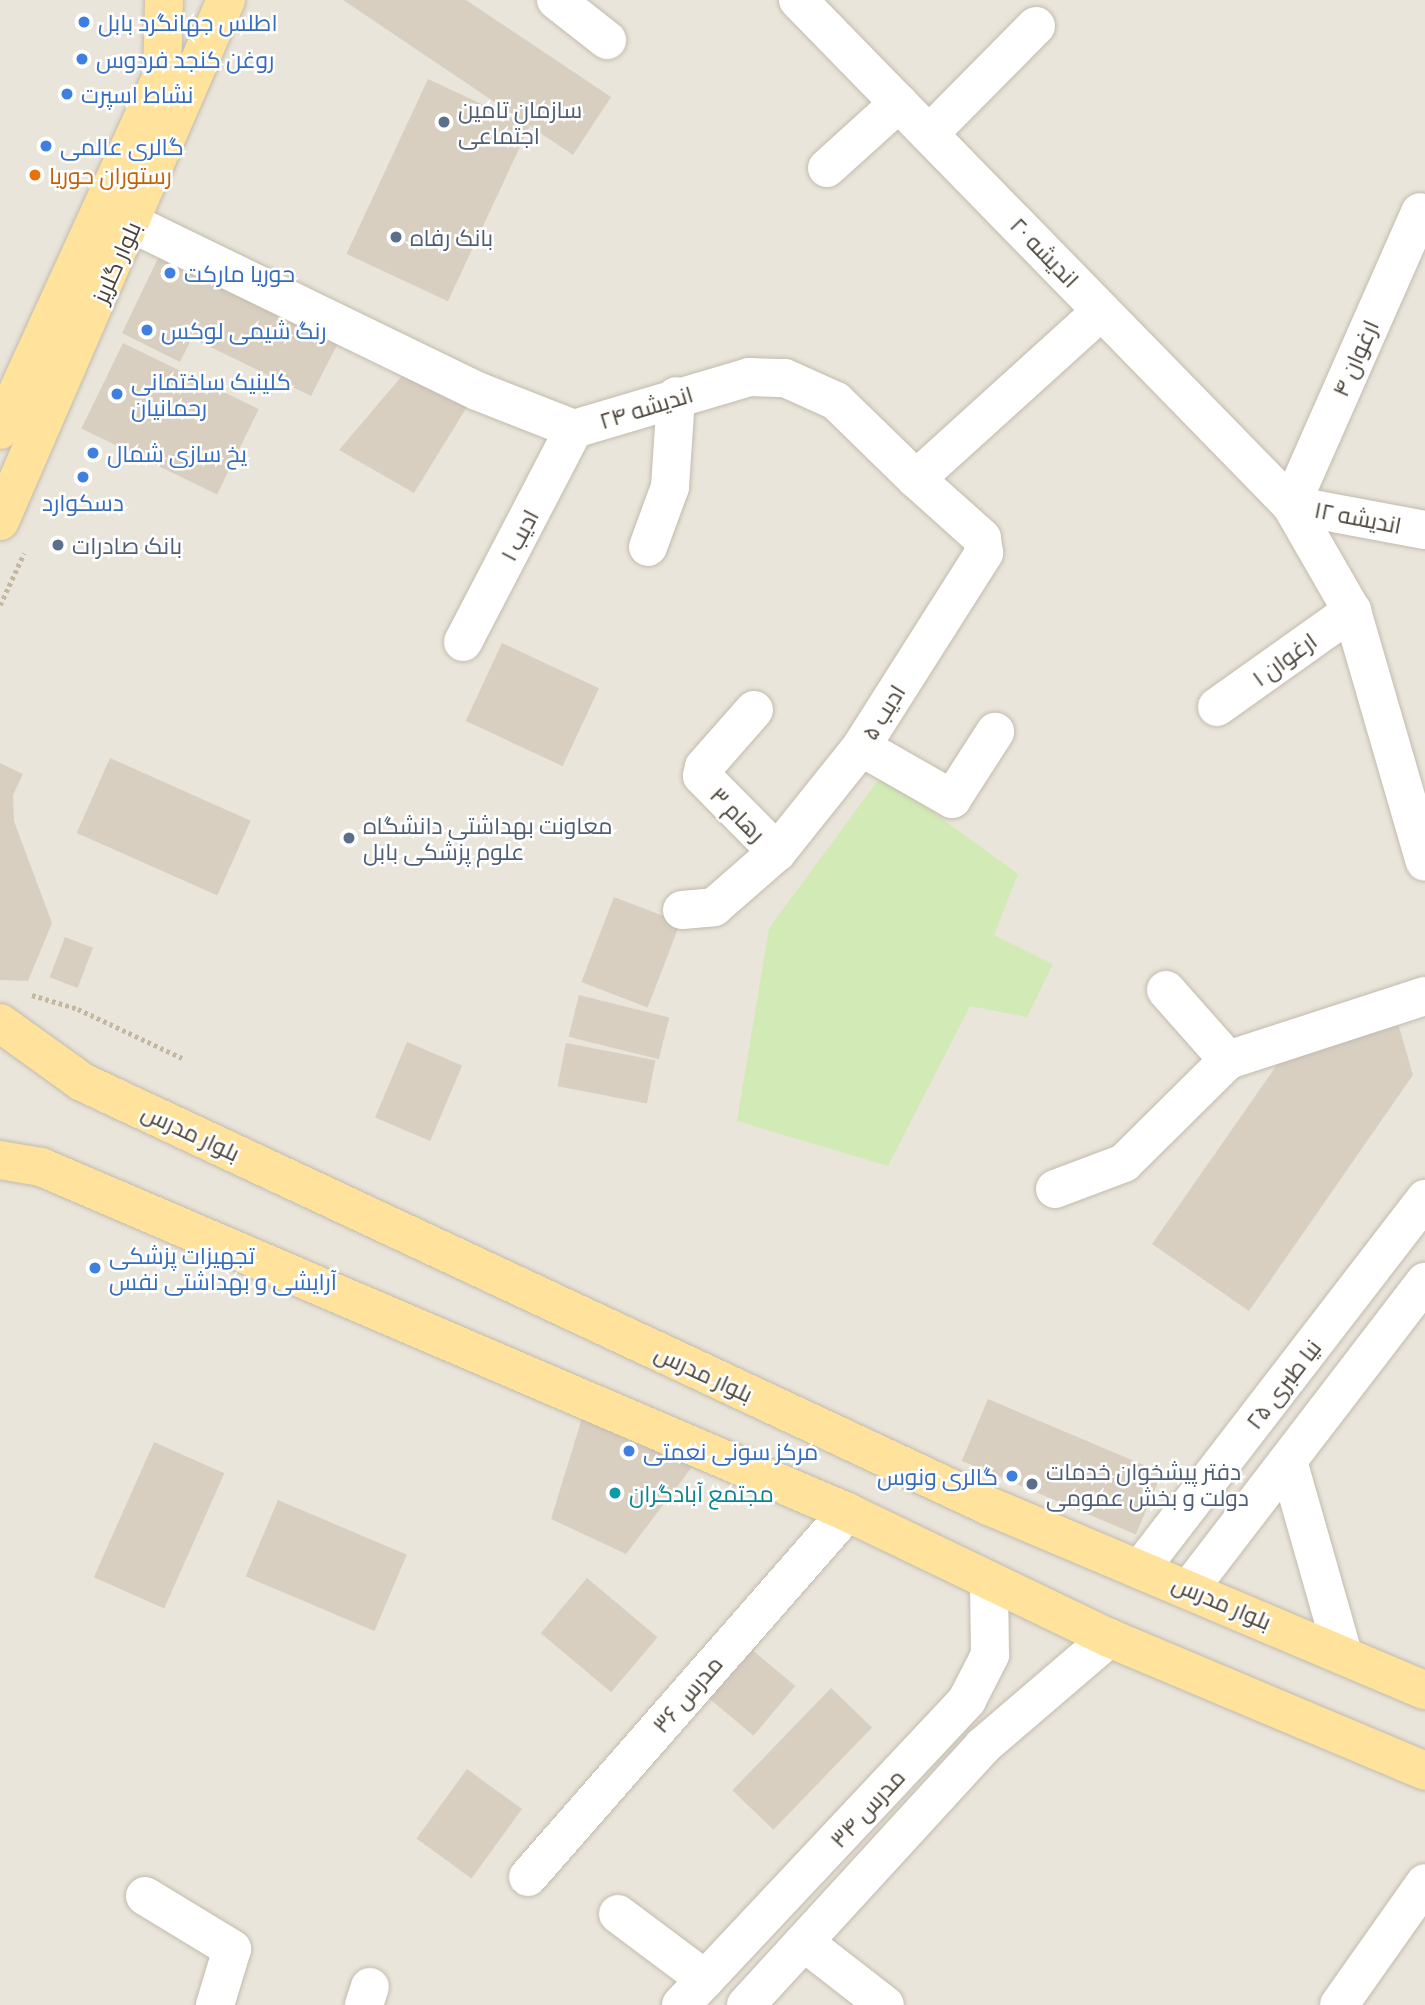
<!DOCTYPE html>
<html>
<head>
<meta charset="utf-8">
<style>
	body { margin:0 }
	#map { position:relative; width:1425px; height:2005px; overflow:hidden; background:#f6f3ec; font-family:"Exo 2",Cairo,sans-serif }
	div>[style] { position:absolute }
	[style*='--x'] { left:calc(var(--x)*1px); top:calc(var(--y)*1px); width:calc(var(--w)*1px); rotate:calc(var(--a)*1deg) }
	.residential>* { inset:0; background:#eae5da; transform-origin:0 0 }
	.green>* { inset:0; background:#d2eab5 }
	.building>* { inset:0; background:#d8cfc1; transform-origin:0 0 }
	.path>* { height:4.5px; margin-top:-2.25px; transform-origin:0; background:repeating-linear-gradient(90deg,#c4b79f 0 3.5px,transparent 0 7px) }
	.roads { filter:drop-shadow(0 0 2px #c2bbae) drop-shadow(0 0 2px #c2bbae) }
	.minor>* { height:38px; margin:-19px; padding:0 19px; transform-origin:19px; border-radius:19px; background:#fff }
	.primary>* { height:38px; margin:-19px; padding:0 19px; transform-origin:19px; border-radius:19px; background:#ffe39c }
	.dots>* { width:19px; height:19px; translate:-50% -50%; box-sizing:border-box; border:4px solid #fff; border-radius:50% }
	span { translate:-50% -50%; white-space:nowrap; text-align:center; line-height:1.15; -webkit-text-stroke:5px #fff; paint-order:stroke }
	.shop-label { font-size:23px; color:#366cbe }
	.left { translate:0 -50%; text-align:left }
	.right { translate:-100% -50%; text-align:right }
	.service-label { font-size:23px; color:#4e5e75 }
	.food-label { font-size:23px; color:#c56008 }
	.street-label { font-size:23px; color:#4b4439 }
	.culture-label { font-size:23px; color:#0d838f }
</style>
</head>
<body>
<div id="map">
	<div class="residential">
		<i style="left:0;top:0;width:1425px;height:2005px"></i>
	</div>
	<div class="green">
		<i style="clip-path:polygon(882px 775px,1018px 874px,994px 935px,1053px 964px,1027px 1017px,970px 1006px,888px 1166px,737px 1121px,769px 928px)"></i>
	</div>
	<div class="building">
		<i style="clip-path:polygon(343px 0,466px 0,611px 97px,573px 155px)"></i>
		<i style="left:428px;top:79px;width:112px;height:193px;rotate:25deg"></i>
		<i style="clip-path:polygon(161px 252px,340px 339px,311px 396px,192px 338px,180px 362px,122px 333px)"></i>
		<i style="left:123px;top:343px;width:151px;height:95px;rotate:26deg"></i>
		<i style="clip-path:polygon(407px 370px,470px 402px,414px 493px,339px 450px)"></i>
		<i style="left:502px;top:643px;width:107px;height:86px;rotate:25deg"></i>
		<i style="left:110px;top:758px;width:154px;height:82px;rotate:24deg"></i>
		<i style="clip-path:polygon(0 763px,23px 774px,13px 795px,14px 821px,52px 923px,28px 981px,0 980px)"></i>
		<i style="left:614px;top:897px;width:71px;height:91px;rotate:21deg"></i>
		<i style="left:65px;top:937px;width:30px;height:43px;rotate:21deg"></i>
		<i style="left:579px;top:995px;width:93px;height:43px;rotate:14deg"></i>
		<i style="clip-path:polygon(1397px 1020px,1413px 1075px,1249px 1311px,1152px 1244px,1286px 1052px)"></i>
		<i style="left:407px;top:1042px;width:60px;height:82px;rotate:23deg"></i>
		<i style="left:566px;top:1043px;width:91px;height:44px;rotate:11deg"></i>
		<i style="left:988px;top:1399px;width:189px;height:67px;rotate:23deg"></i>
		<i style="clip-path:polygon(582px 1418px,692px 1467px,626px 1554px,551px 1519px)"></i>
		<i style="left:154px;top:1442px;width:77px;height:148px;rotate:24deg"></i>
		<i style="left:278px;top:1500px;width:140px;height:83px;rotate:23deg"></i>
		<i style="left:587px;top:1578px;width:92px;height:72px;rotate:40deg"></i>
		<i style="left:744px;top:1643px;width:67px;height:65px;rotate:40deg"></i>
		<i style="left:831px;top:1688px;width:57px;height:142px;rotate:44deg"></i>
		<i style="left:467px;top:1769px;width:68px;height:86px;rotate:36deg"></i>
	</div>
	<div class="path">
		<i style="--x:0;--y:605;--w:57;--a:-65.2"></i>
		<i style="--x:32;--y:995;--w:48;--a:16.9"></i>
		<i style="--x:78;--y:1009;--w:115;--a:25.2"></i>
	</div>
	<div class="roads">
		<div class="minor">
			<i style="--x:556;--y:0;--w:65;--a:38.1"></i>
			<i style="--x:798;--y:0;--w:706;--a:45.69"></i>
			<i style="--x:1291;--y:505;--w:122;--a:60.1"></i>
			<i style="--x:1352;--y:611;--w:261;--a:73.8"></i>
			<i style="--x:929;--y:134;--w:152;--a:-45.3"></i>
			<i style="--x:827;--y:168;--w:97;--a:-42.1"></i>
			<i style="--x:133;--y:224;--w:382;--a:25.9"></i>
			<i style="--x:477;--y:391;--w:104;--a:21.4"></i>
			<i style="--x:574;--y:429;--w:183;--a:-16.5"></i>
			<i style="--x:749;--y:377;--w:36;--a:2"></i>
			<i style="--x:785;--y:378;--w:56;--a:24.3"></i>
			<i style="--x:836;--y:401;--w:112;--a:44.3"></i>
			<i style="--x:916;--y:479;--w:250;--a:-42.2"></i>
			<i style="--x:1291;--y:505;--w:320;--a:-66.2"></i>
			<i style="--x:1291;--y:505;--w:136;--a:10.6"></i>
			<i style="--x:648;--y:547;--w:64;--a:-69.9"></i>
			<i style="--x:670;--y:487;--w:91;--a:-86.2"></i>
			<i style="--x:463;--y:642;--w:240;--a:-62.5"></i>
			<i style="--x:1217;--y:707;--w:166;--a:-35.4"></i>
			<i style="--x:754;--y:710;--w:76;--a:131.3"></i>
			<i style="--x:704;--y:767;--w:9;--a:103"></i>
			<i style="--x:702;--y:776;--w:107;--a:45.4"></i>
			<i style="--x:861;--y:747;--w:105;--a:29.7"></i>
			<i style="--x:952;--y:799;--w:80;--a:-57.3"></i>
			<i style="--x:682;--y:910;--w:32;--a:-5"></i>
			<i style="--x:714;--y:907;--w:84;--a:-41.1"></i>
			<i style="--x:777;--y:852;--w:134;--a:-51.3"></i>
			<i style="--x:861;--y:747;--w:230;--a:-57.6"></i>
			<i style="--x:984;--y:553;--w:15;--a:-98"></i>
			<i style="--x:982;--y:538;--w:89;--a:-138.2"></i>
			<i style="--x:1166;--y:990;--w:94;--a:48.5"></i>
			<i style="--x:1055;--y:1189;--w:74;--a:-20.6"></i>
			<i style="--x:1124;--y:1163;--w:146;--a:-44.7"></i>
			<i style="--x:1228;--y:1060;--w:207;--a:-18"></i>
			<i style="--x:1288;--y:1461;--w:201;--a:74.1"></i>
			<i style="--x:1141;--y:1568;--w:466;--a:-52.4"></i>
			<i style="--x:1190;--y:1588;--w:386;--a:-52.5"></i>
			<i style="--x:528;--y:1877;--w:485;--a:-48.8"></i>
			<i style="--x:145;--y:1896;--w:102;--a:31.3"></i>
			<i style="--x:232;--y:1949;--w:59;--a:106.9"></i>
			<i style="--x:618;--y:1914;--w:109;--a:36.8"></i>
			<i style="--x:805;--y:1943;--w:101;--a:37.8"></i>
			<i style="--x:364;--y:2005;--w:19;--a:-72"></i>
			<i style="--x:681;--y:2005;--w:418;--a:-46.8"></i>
			<i style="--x:967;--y:1700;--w:51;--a:-62.9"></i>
			<i style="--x:990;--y:1655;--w:73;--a:-90.8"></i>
			<i style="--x:746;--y:2005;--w:351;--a:-47.5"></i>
			<i style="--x:983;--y:1746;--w:166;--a:-40.6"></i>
			<i style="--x:1339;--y:2005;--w:149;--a:-54.8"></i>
		</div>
		<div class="primary">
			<i style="--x:0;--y:430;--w:389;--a:-65.4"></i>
			<i style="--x:162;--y:76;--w:76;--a:-88.5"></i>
			<i style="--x:0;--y:521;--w:568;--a:-66.55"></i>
			<i style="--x:0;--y:1023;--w:101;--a:35.7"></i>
			<i style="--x:82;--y:1082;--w:1003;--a:25.06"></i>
			<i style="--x:991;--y:1507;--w:471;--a:22.9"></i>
			<i style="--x:0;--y:1160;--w:42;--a:9.7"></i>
			<i style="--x:41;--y:1167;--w:877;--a:23.17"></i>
			<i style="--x:847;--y:1512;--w:291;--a:25.7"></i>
			<i style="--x:1109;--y:1638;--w:343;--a:22.8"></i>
		</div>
	</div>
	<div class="dots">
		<i style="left:84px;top:22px;background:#3f7fe0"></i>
		<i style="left:82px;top:59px;background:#3f7fe0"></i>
		<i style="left:67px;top:94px;background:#3f7fe0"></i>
		<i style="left:444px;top:122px;background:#5c6f8a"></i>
		<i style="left:46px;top:146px;background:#3f7fe0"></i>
		<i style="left:35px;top:175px;background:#e8710a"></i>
		<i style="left:396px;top:237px;background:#5c6f8a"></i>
		<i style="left:170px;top:273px;background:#3f7fe0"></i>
		<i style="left:147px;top:330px;background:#3f7fe0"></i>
		<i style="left:117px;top:394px;background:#3f7fe0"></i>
		<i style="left:93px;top:453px;background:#3f7fe0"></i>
		<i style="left:83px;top:477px;background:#3f7fe0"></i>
		<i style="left:58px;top:545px;background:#5c6f8a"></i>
		<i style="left:349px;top:838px;background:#5c6f8a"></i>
		<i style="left:95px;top:1268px;background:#3f7fe0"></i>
		<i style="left:629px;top:1451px;background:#3f7fe0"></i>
		<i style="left:1012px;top:1476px;background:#3f7fe0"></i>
		<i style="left:1032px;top:1484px;background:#5c6f8a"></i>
		<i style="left:615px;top:1493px;background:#0f9aa8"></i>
	</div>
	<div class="shop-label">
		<span class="left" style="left:98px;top:22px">اطلس جهانگرد بابل</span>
		<span class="left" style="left:96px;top:59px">روغن کنجد فردوس</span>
		<span class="left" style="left:81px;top:94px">نشاط اسپرت</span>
		<span class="left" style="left:60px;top:146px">گالری عالمی</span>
		<span class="left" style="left:184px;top:273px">حوریا مارکت</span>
		<span class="left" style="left:161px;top:330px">رنگ شیمی لوکس</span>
		<span class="left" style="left:131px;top:394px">کلینیک ساختمانی<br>رحمانیان</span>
		<span class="left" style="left:107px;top:453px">یخ سازی شمال</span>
		<span style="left:83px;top:502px">دسکوارد</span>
		<span class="left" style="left:109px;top:1268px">تجهیزات پزشکی<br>آرایشی و بهداشتی نفس</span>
		<span class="left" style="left:643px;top:1451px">مرکز سونی نعمتی</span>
		<span class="right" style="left:998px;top:1476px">گالری ونوس</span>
	</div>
	<div class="service-label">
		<span class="left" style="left:458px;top:122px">سازمان تامین<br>اجتماعی</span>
		<span class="left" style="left:410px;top:237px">بانک رفاه</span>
		<span class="left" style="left:72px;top:545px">بانک صادرات</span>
		<span class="left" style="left:363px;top:838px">معاونت بهداشتی دانشگاه<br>علوم پزشکی بابل</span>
		<span class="left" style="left:1046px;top:1484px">دفتر پیشخوان خدمات<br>دولت و بخش عمومی</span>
	</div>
	<div class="food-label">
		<span class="left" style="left:49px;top:175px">رستوران حوریا</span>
	</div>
	<div class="street-label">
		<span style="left:1045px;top:252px;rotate:46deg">اندیشه ۲۰</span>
		<span style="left:116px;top:262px;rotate:-66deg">بلوار گلریز</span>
		<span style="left:1355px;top:358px;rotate:-66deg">ارغوان ۴</span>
		<span style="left:646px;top:407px;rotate:-17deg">اندیشه ۲۴</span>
		<span style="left:1358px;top:517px;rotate:11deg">اندیشه ۱۲</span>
		<span style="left:519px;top:535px;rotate:-62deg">ادیب ۱</span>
		<span style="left:1284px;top:659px;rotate:-36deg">ارغوان ۱</span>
		<span style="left:883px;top:712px;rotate:-58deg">ادیب ۵</span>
		<span style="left:738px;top:814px;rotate:45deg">رهام ۳</span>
		<span style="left:191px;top:1132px;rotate:25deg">بلوار مدرس</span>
		<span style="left:704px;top:1373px;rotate:25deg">بلوار مدرس</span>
		<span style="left:1283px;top:1384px;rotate:-52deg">نیا طبری ۲۵</span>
		<span style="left:1222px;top:1602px;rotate:23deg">بلوار مدرس</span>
		<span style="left:687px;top:1694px;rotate:-49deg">مدرس ۳۶</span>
		<span style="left:867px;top:1808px;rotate:-47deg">مدرس ۳۴</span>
	</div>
	<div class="culture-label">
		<span class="left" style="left:629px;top:1493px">مجتمع آبادگران</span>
	</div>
</div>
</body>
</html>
